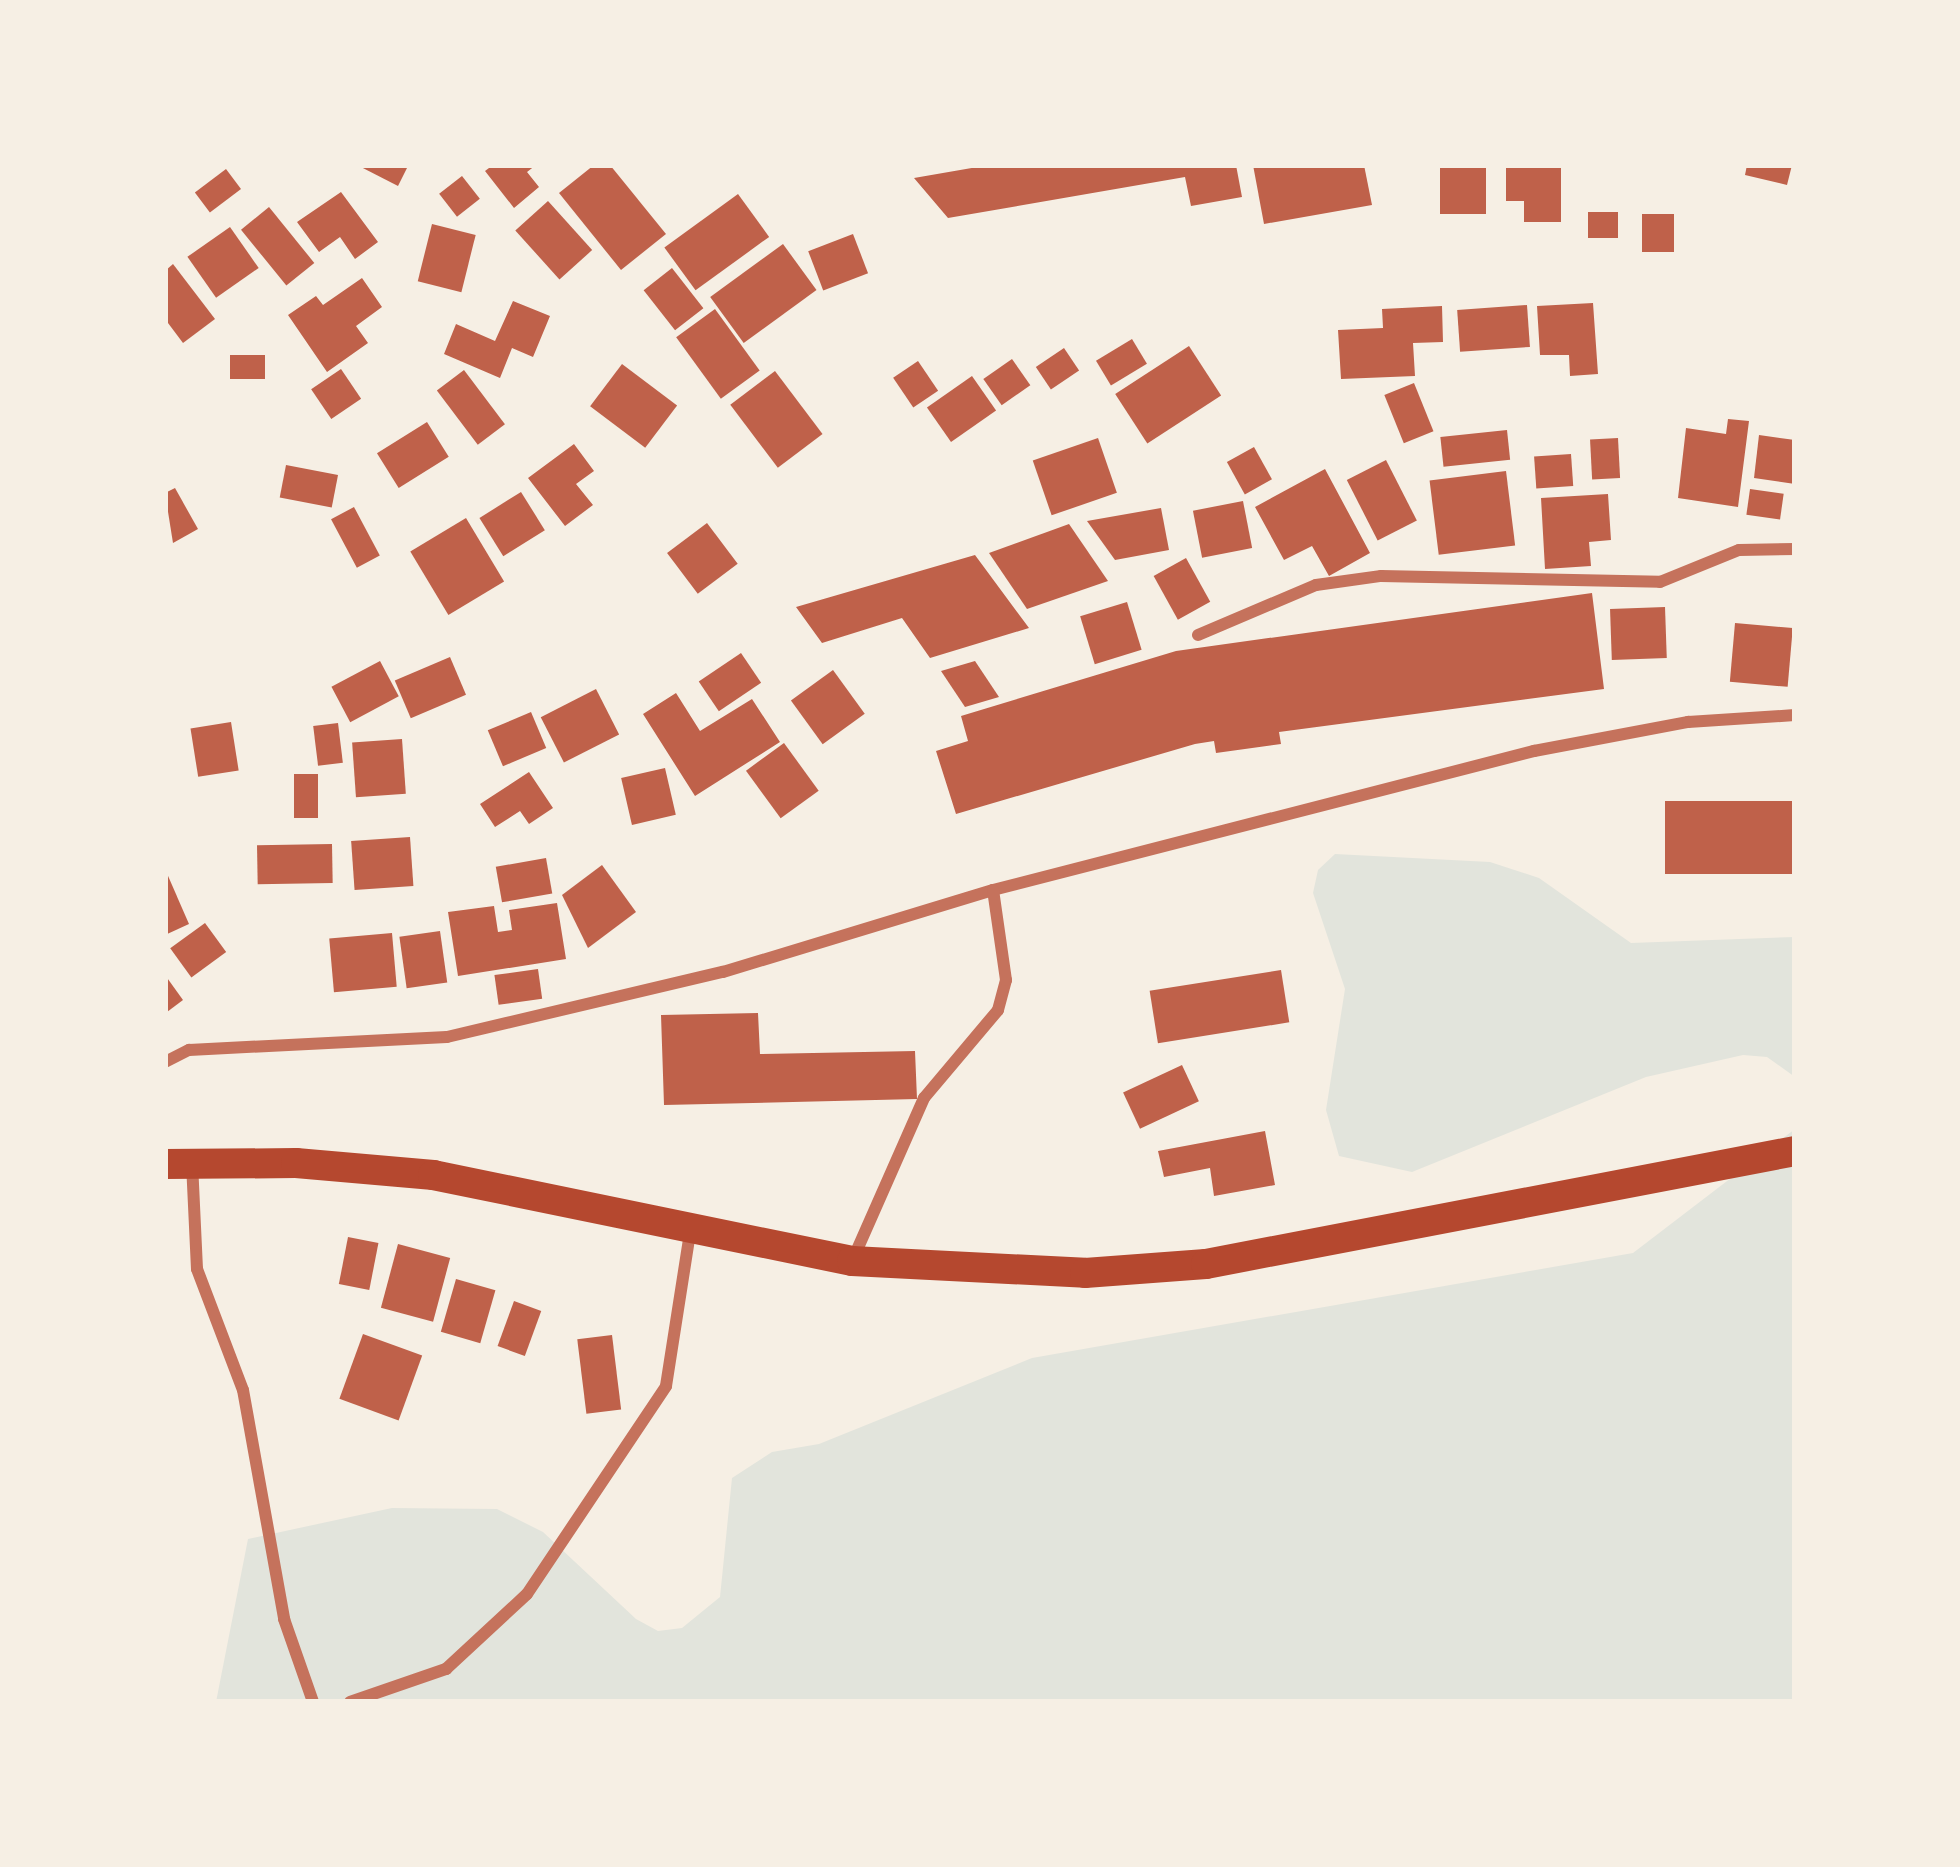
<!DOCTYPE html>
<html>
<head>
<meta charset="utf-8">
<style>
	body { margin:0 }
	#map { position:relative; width:1960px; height:1867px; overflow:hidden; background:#f6efe4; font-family:"Public Sans",sans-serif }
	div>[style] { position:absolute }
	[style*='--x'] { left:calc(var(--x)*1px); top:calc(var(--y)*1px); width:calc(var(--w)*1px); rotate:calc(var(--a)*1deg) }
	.green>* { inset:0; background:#e2e4dc }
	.building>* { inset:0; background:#bf614a; transform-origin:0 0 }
	.minor>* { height:12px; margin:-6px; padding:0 6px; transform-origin:6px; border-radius:6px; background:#c5725c }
	.primary>* { height:30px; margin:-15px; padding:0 15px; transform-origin:15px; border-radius:15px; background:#b5482f }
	span { translate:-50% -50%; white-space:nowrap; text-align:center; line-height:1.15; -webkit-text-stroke:12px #f6efe4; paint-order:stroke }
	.frame { position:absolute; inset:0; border:168px solid #f6efe4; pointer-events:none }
</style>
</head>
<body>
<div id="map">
	<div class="green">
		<i style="clip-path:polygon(1335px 854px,1490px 862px,1539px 878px,1631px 943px,1795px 937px,1795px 1077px,1767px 1057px,1743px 1055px,1646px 1077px,1412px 1172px,1339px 1156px,1326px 1110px,1345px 989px,1313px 893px,1318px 870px)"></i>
		<i style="clip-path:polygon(1795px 1129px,1795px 1702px,216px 1702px,248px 1539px,392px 1508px,497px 1509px,543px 1532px,636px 1619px,658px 1631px,682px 1628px,720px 1597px,732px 1478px,772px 1452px,819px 1444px,1032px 1358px,1633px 1253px)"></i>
	</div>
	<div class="building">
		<i style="clip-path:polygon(357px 165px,401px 165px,407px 168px,398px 186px)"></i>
		<i style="clip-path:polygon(493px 165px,536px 165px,527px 172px,539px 187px,514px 208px,485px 171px)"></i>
		<i style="clip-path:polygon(594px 165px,610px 165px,666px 234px,621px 270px,559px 193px)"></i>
		<i style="clip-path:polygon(989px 165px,1236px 165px,1242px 197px,1191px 206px,1185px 177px,948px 218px,914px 178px)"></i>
		<i style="clip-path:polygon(1253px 165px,1364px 165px,1372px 205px,1264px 224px)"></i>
		<i style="left:1440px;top:165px;width:46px;height:49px"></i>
		<i style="clip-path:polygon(1506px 165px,1561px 165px,1561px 222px,1524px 222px,1524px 201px,1506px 201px)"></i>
		<i style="clip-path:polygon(1747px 165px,1792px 165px,1787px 185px,1745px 175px)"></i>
		<i style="left:226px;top:169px;width:25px;height:39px;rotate:53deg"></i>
		<i style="left:462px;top:176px;width:29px;height:29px;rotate:52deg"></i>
		<i style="clip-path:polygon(341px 192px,378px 242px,355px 259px,340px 237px,319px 252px,297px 222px)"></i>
		<i style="left:738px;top:194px;width:53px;height:91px;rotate:54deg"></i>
		<i style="left:548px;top:201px;width:66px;height:44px;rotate:48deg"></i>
		<i style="left:269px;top:207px;width:72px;height:36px;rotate:51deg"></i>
		<i style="left:1588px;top:212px;width:30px;height:26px"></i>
		<i style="left:1642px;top:214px;width:32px;height:38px"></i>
		<i style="left:432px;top:224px;width:45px;height:59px;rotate:14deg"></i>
		<i style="left:230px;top:227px;width:50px;height:52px;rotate:55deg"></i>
		<i style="left:853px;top:234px;width:42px;height:48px;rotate:69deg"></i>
		<i style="left:783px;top:244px;width:57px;height:90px;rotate:54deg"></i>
		<i style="clip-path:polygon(173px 264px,215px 319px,183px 343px,165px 319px,165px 271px)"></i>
		<i style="left:672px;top:268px;width:51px;height:36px;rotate:52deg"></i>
		<i style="clip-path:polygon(362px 278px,382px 307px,356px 326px,368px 343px,327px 372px,288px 315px,316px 296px,323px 305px)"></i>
		<i style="clip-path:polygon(513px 301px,550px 316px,533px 357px,512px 348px,500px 378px,444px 354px,456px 324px,495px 341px)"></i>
		<i style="clip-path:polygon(1593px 303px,1598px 374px,1570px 376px,1569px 355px,1540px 355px,1537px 306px)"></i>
		<i style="left:1527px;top:305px;width:42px;height:70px;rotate:86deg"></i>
		<i style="clip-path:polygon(1442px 306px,1443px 342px,1413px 343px,1415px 376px,1341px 379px,1338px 330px,1383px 328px,1382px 309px)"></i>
		<i style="left:715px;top:309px;width:76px;height:48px;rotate:54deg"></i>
		<i style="left:1132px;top:339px;width:29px;height:42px;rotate:59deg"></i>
		<i style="left:1189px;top:346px;width:59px;height:88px;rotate:57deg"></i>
		<i style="left:1064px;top:348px;width:27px;height:34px;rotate:56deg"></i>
		<i style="left:230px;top:355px;width:35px;height:24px"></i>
		<i style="left:1012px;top:359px;width:32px;height:35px;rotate:55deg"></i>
		<i style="left:918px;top:361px;width:36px;height:30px;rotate:56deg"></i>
		<i style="left:622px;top:364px;width:69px;height:53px;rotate:37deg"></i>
		<i style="left:341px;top:369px;width:36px;height:36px;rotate:56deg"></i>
		<i style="left:464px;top:370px;width:68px;height:34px;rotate:53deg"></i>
		<i style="left:775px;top:371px;width:79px;height:56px;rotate:53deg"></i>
		<i style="left:972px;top:376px;width:42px;height:55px;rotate:55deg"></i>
		<i style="left:1414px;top:383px;width:52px;height:32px;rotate:68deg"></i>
		<i style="clip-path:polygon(1728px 419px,1749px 421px,1738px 507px,1678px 498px,1686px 428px,1726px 434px)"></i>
		<i style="left:427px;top:422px;width:41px;height:59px;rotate:58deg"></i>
		<i style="left:1507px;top:430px;width:30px;height:67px;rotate:84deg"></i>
		<i style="clip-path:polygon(1759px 435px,1795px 440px,1795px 484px,1754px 478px)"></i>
		<i style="left:1098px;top:438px;width:58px;height:69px;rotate:71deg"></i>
		<i style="left:1618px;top:438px;width:40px;height:28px;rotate:87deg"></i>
		<i style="clip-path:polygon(574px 444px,594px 471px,576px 484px,593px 505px,565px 526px,528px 478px)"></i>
		<i style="left:1254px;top:447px;width:37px;height:31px;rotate:61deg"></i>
		<i style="left:1571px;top:454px;width:32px;height:37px;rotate:86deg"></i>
		<i style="left:1386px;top:460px;width:68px;height:44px;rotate:63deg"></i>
		<i style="left:286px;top:465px;width:53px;height:33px;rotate:11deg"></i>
		<i style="clip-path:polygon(1325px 469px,1370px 553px,1329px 576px,1312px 546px,1284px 560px,1255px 507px)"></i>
		<i style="left:1506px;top:471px;width:75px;height:77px;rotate:83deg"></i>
		<i style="clip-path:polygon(175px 488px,198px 529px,173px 543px,165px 493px)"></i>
		<i style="left:1750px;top:489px;width:34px;height:26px;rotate:8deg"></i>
		<i style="left:521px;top:492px;width:45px;height:49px;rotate:58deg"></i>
		<i style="clip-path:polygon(1608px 494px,1611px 540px,1589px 542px,1591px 566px,1545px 569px,1541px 498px)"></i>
		<i style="left:1243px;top:501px;width:48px;height:51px;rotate:79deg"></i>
		<i style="left:354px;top:507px;width:55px;height:26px;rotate:62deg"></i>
		<i style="clip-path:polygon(1161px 508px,1169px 550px,1115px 560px,1087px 521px)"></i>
		<i style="left:466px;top:518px;width:74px;height:65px;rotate:59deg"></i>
		<i style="left:707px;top:523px;width:51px;height:50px;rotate:53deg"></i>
		<i style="clip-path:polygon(1069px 524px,1108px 581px,1027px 609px,989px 553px)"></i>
		<i style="clip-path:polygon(975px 555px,1029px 628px,930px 658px,902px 618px,822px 643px,796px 607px)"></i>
		<i style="left:1186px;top:558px;width:50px;height:37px;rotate:61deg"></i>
		<i style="clip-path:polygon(1592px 593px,1604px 689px,1279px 732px,1281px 744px,1216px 753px,1214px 741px,1195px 744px,956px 814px,936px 751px,968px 741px,961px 716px,1176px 651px)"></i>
		<i style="left:1127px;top:602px;width:50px;height:49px;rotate:73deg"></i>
		<i style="left:1665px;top:607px;width:51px;height:55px;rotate:88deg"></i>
		<i style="left:1735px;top:623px;width:58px;height:59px;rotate:5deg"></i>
		<i style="left:741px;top:653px;width:36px;height:51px;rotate:56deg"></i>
		<i style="left:450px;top:657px;width:41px;height:60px;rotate:67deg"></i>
		<i style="left:380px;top:661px;width:40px;height:55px;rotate:62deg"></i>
		<i style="clip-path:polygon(975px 661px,999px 697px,965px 707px,941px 671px)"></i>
		<i style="left:833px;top:670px;width:54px;height:52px;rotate:54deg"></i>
		<i style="left:596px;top:689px;width:51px;height:62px;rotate:63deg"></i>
		<i style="clip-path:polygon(676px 693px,700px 731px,752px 699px,780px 742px,695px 796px,643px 714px)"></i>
		<i style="left:531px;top:712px;width:39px;height:47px;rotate:67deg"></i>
		<i style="left:231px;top:722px;width:49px;height:41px;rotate:81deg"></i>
		<i style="left:338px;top:723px;width:40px;height:25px;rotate:83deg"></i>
		<i style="left:402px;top:739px;width:55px;height:50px;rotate:86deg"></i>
		<i style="left:784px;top:743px;width:59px;height:47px;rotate:54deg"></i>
		<i style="left:665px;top:768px;width:48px;height:45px;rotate:77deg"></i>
		<i style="clip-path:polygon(529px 772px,553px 808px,529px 824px,520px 811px,495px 827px,480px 804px)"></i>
		<i style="left:294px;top:774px;width:24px;height:44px"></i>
		<i style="left:1795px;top:801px;width:73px;height:130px;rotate:90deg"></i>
		<i style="left:410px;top:837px;width:49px;height:59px;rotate:86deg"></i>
		<i style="left:332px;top:844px;width:39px;height:75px;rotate:89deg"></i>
		<i style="left:546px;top:858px;width:36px;height:51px;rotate:80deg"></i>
		<i style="clip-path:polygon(602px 865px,636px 912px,588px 948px,562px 895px)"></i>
		<i style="clip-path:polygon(165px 869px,189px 924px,165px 935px)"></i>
		<i style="clip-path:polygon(557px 903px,566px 959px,458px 976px,448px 912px,494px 906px,498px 932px,512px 930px,509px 910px)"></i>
		<i style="left:205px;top:923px;width:36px;height:43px;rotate:54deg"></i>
		<i style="left:440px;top:931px;width:52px;height:41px;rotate:82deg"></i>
		<i style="left:392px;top:933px;width:54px;height:63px;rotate:85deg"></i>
		<i style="left:538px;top:969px;width:30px;height:44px;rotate:82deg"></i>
		<i style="left:1281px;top:970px;width:53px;height:133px;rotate:81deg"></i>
		<i style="clip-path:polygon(165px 975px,183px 1000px,167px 1012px,165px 1009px)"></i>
		<i style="clip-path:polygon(758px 1013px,760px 1054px,915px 1051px,917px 1099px,664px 1105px,661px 1015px)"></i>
		<i style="left:1182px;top:1065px;width:40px;height:65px;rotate:65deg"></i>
		<i style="clip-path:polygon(1265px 1131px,1275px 1185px,1214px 1196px,1210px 1168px,1164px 1177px,1158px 1151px)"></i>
		<i style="left:348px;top:1237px;width:31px;height:48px;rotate:11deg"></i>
		<i style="left:398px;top:1244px;width:54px;height:66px;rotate:15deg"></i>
		<i style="left:456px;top:1279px;width:41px;height:55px;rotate:16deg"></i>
		<i style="left:514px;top:1301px;width:29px;height:48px;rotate:20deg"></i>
		<i style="left:363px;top:1334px;width:63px;height:69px;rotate:20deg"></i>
		<i style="left:612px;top:1335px;width:75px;height:35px;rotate:83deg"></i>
	</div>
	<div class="minor">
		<i style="--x:1198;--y:635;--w:128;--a:-23"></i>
		<i style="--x:1316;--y:585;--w:66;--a:-7.9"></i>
		<i style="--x:1381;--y:576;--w:279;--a:1.2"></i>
		<i style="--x:1660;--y:582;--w:85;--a:-22.1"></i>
		<i style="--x:1739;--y:550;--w:56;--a:-1"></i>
		<i style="--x:165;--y:1062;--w:27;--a:-27"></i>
		<i style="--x:189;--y:1050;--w:258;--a:-2.9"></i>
		<i style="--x:447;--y:1037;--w:284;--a:-13.3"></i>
		<i style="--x:723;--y:972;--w:282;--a:-16.9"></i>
		<i style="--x:993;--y:890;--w:559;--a:-14.41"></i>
		<i style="--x:1534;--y:751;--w:157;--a:-10.7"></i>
		<i style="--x:1688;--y:722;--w:107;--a:-3.7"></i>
		<i style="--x:192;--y:1163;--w:106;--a:87.3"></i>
		<i style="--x:197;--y:1269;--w:129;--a:69.2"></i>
		<i style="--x:243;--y:1390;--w:233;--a:79.8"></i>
		<i style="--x:284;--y:1619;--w:88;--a:70.7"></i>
		<i style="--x:853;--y:1259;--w:176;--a:-66.2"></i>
		<i style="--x:924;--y:1098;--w:115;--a:-49.9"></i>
		<i style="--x:998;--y:1010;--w:31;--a:-75"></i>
		<i style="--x:1006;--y:980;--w:91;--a:-98.2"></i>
		<i style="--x:350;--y:1702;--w:102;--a:-19"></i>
		<i style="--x:446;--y:1669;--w:110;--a:-42.8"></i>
		<i style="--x:527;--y:1594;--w:250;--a:-56.2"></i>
		<i style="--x:666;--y:1386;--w:155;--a:-81.1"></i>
	</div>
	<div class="primary">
		<i style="--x:165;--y:1164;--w:131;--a:-0.4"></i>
		<i style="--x:296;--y:1163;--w:138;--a:5"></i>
		<i style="--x:433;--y:1175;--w:428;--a:11.6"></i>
		<i style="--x:852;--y:1261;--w:233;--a:2.9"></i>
		<i style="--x:1085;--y:1273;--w:121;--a:-4.3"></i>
		<i style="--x:1206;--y:1264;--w:600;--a:-10.86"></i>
	</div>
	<div class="frame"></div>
</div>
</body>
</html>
